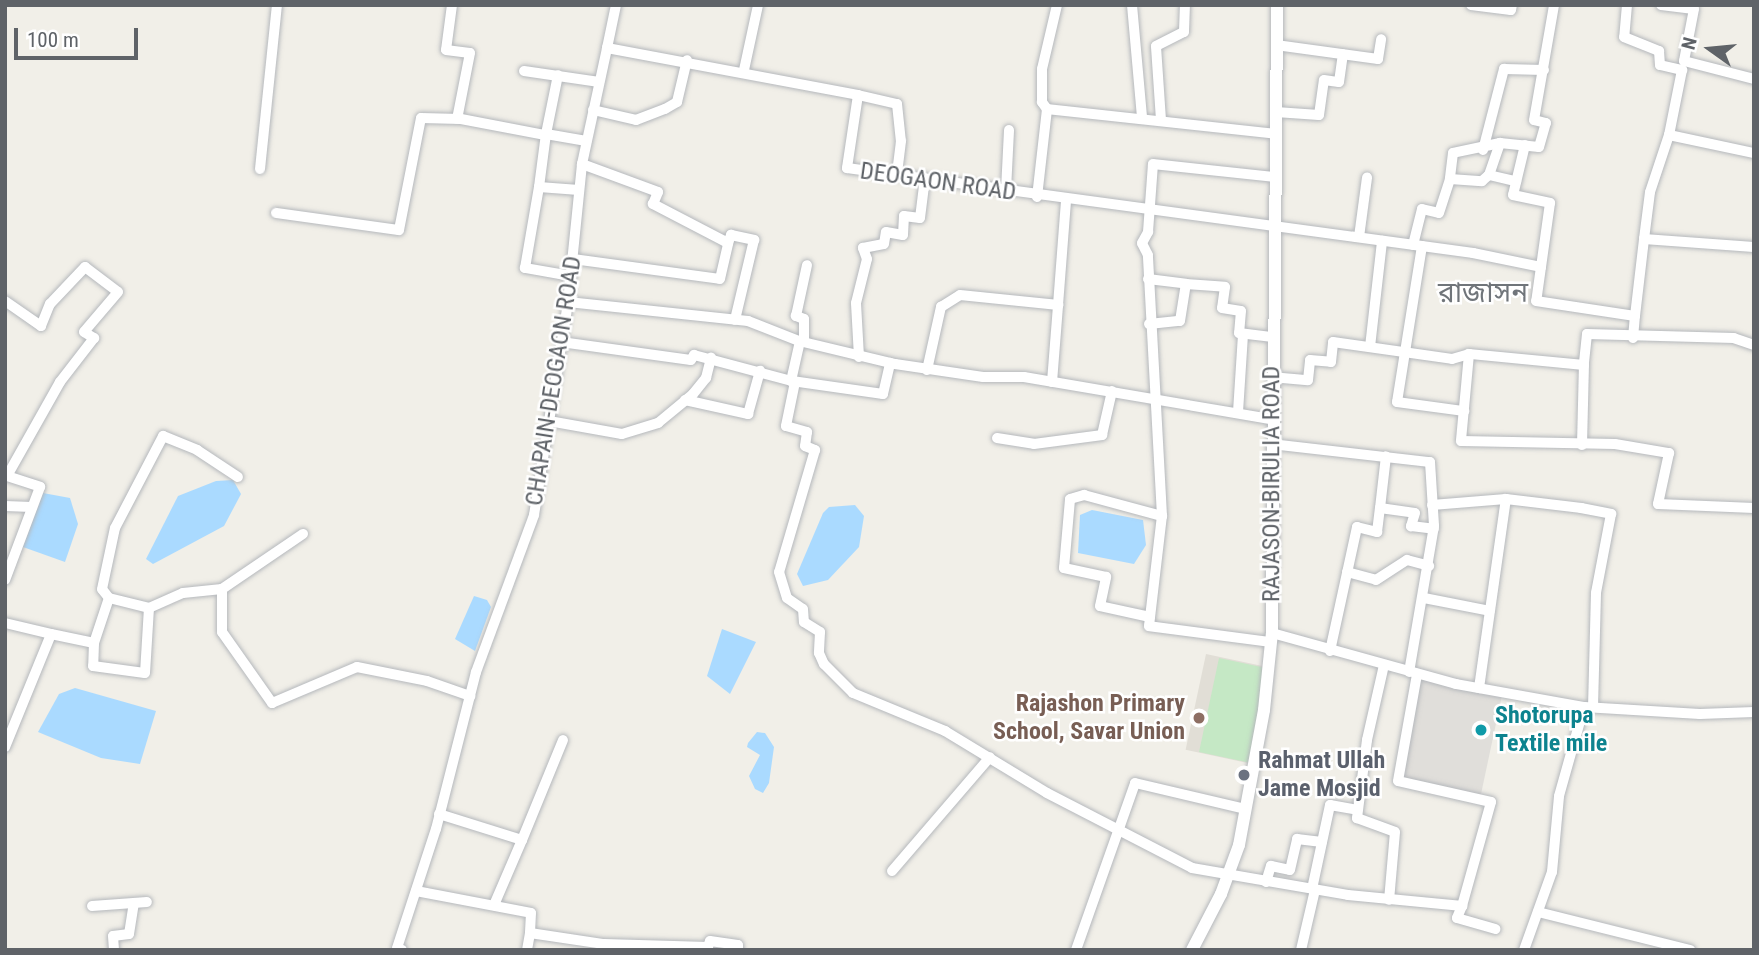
<!DOCTYPE html>
<html>
<head>
<meta charset="utf-8">
<style>
	body { margin:0 }
	#map { position:relative; width:1759px; height:955px; overflow:hidden; background:#f1efe8; font-family:"Roboto Condensed","Noto Sans Bengali",sans-serif }
	div>[style] { position:absolute }
	[style*='--x'] { left:calc(var(--x)*1px); top:calc(var(--y)*1px); width:calc(var(--w)*1px); rotate:calc(var(--a)*1deg) }
	.industrial>* { inset:0; background:#e0deda; transform-origin:0 0 }
	.education>* { inset:0; background:#e1ded6; transform-origin:0 0 }
	.green>* { inset:0; background:#c5e8c5; transform-origin:0 0 }
	.water>* { inset:0; background:#aadaff }
	.roads { filter:drop-shadow(0 0 2px #b5b8bc) drop-shadow(0 0 2px #b5b8bc) }
	.minor>* { height:10px; margin:-5px; padding:0 5px; transform-origin:5px; border-radius:5px; background:#fff }
	.tertiary>* { height:12px; margin:-6px; padding:0 6px; transform-origin:6px; border-radius:6px; background:#fff }
	.dots>* { width:19px; height:19px; translate:-50% -50%; box-sizing:border-box; border:4px solid #fff; border-radius:50% }
	span { translate:-50% -50%; white-space:nowrap; text-align:center; line-height:1.15; -webkit-text-stroke:5px #fff; paint-order:stroke }
	.street-label { font-size:24px; color:#5f6368 }
	.education-label { font-size:24px; color:#785e54; font-weight:700 }
	.right { translate:-100% -50%; text-align:right }
	.culture-label { font-size:24px; color:#0d838f; font-weight:700 }
	.left { translate:0 -50%; text-align:left }
	.worship-label { font-size:24px; color:#5b616d; font-weight:700 }
	.quarter-label { font-size:28px; color:#70757a }
	.frame { position:absolute; inset:0; border:7px solid #5f6368; pointer-events:none }
	.north { position:absolute; left:1675px; top:14px; width:70px; height:70px; -webkit-text-stroke:5px #fff; paint-order:stroke; rotate:285deg; font-size:19px; font-weight:700; line-height:28px; text-align:center; color:#5f6368 }
	.north::after { content:''; display:block; margin:auto; width:24px; height:32px; background:#5f6368; clip-path:polygon(50% 0,100% 100%,50% 72%,0 100%) }
	.scale { position:absolute; left:14px; top:28px; width:124px; height:32px; box-sizing:border-box; border:4px solid #5f6368; border-top:0; padding-left:9px; font-size:21px; line-height:24px; white-space:nowrap; color:#5f6368; -webkit-text-stroke:5px #fff; paint-order:stroke }
</style>
</head>
<body>
<div id="map">
	<div class="industrial">
		<i style="left:1420px;top:677px;width:84px;height:105px;rotate:12deg"></i>
	</div>
	<div class="education">
		<i style="left:1206px;top:654px;width:68px;height:98px;rotate:12deg"></i>
	</div>
	<div class="green">
		<i style="left:1219px;top:658px;width:53px;height:96px;rotate:12deg"></i>
	</div>
	<div class="water">
		<i style="clip-path:polygon(233px 480px,241px 494px,224px 526px,153px 564px,146px 559px,178px 496px,216px 481px)"></i>
		<i style="clip-path:polygon(43px 493px,70px 498px,78px 524px,65px 562px,23px 547px)"></i>
		<i style="clip-path:polygon(855px 505px,864px 516px,859px 547px,828px 580px,803px 586px,797px 574px,823px 513px,829px 507px)"></i>
		<i style="clip-path:polygon(1092px 510px,1143px 520px,1146px 545px,1134px 564px,1078px 553px,1080px 515px)"></i>
		<i style="clip-path:polygon(474px 596px,487px 600px,491px 607px,475px 651px,455px 639px)"></i>
		<i style="clip-path:polygon(722px 629px,756px 642px,730px 694px,707px 676px)"></i>
		<i style="clip-path:polygon(75px 688px,156px 711px,140px 764px,101px 758px,38px 732px,59px 694px)"></i>
		<i style="clip-path:polygon(757px 732px,765px 733px,774px 747px,769px 783px,763px 793px,755px 789px,749px 776px,760px 755px,747px 747px,748px 743px)"></i>
	</div>
	<div class="roads">
		<div class="minor">
			<i style="--x:452;--y:5;--w:45;--a:97.6"></i>
			<i style="--x:446;--y:50;--w:24;--a:7"></i>
			<i style="--x:470;--y:53;--w:67;--a:101.1"></i>
			<i style="--x:616;--y:5;--w:44;--a:101.8"></i>
			<i style="--x:607;--y:48;--w:255;--a:10.6"></i>
			<i style="--x:858;--y:95;--w:74;--a:98.6"></i>
			<i style="--x:847;--y:168;--w:632;--a:7.73"></i>
			<i style="--x:1473;--y:253;--w:69;--a:11.6"></i>
			<i style="--x:1541;--y:267;--w:34;--a:98"></i>
			<i style="--x:1536;--y:301;--w:100;--a:8.6"></i>
			<i style="--x:1635;--y:316;--w:78;--a:-83.3"></i>
			<i style="--x:1644;--y:239;--w:110;--a:4.2"></i>
			<i style="--x:1132;--y:5;--w:113;--a:84.9"></i>
			<i style="--x:1471;--y:5;--w:40;--a:7.1"></i>
			<i style="--x:1511;--y:10;--w:5;--a:-79"></i>
			<i style="--x:1627;--y:5;--w:32;--a:95"></i>
			<i style="--x:1624;--y:37;--w:38;--a:22"></i>
			<i style="--x:1659;--y:51;--w:14;--a:86"></i>
			<i style="--x:1660;--y:65;--w:23;--a:13"></i>
			<i style="--x:1682;--y:70;--w:66;--a:101.3"></i>
			<i style="--x:1669;--y:135;--w:87;--a:12"></i>
			<i style="--x:1661;--y:5;--w:33;--a:7"></i>
			<i style="--x:1694;--y:9;--w:53;--a:100.9"></i>
			<i style="--x:1684;--y:61;--w:72;--a:14.4"></i>
			<i style="--x:1276;--y:45;--w:103;--a:7.8"></i>
			<i style="--x:1378;--y:59;--w:20;--a:-81"></i>
			<i style="--x:744;--y:70;--w:66;--a:-77.8"></i>
			<i style="--x:524;--y:71;--w:76;--a:8.3"></i>
			<i style="--x:858;--y:95;--w:40;--a:13"></i>
			<i style="--x:897;--y:104;--w:37;--a:84"></i>
			<i style="--x:901;--y:141;--w:33;--a:97"></i>
			<i style="--x:1047;--y:109;--w:9;--a:-126"></i>
			<i style="--x:1042;--y:102;--w:33;--a:-90"></i>
			<i style="--x:1042;--y:69;--w:66;--a:-76.8"></i>
			<i style="--x:593;--y:110;--w:44;--a:13.1"></i>
			<i style="--x:636;--y:120;--w:31;--a:-21"></i>
			<i style="--x:665;--y:109;--w:14;--a:-30"></i>
			<i style="--x:677;--y:102;--w:43;--a:-76.6"></i>
			<i style="--x:1276;--y:112;--w:43;--a:4"></i>
			<i style="--x:1319;--y:115;--w:35;--a:-82"></i>
			<i style="--x:1324;--y:80;--w:15;--a:8"></i>
			<i style="--x:1339;--y:82;--w:28;--a:-82"></i>
			<i style="--x:1161;--y:120;--w:74;--a:-93.9"></i>
			<i style="--x:1156;--y:46;--w:31;--a:-27"></i>
			<i style="--x:1184;--y:32;--w:27;--a:-88"></i>
			<i style="--x:546;--y:134;--w:60;--a:-78.5"></i>
			<i style="--x:1500;--y:143;--w:48;--a:168"></i>
			<i style="--x:1453;--y:153;--w:26;--a:97"></i>
			<i style="--x:1450;--y:179;--w:32;--a:4"></i>
			<i style="--x:1482;--y:181;--w:9;--a:-41"></i>
			<i style="--x:1489;--y:175;--w:34;--a:-71"></i>
			<i style="--x:1500;--y:143;--w:39;--a:6"></i>
			<i style="--x:1539;--y:147;--w:25;--a:-74"></i>
			<i style="--x:1546;--y:123;--w:12;--a:-166"></i>
			<i style="--x:1534;--y:120;--w:117;--a:-80.1"></i>
			<i style="--x:1525;--y:145;--w:51;--a:103.5"></i>
			<i style="--x:1513;--y:195;--w:38;--a:12"></i>
			<i style="--x:1550;--y:203;--w:65;--a:98"></i>
			<i style="--x:1483;--y:150;--w:84;--a:-75.5"></i>
			<i style="--x:1504;--y:69;--w:40;--a:1.4"></i>
			<i style="--x:260;--y:169;--w:165;--a:-84.1"></i>
			<i style="--x:1489;--y:175;--w:28;--a:13"></i>
			<i style="--x:539;--y:187;--w:53;--a:-82.5"></i>
			<i style="--x:546;--y:134;--w:41;--a:9.9"></i>
			<i style="--x:1006;--y:190;--w:60;--a:-87.1"></i>
			<i style="--x:1037;--y:197;--w:89;--a:-83.5"></i>
			<i style="--x:1047;--y:109;--w:230;--a:6.2"></i>
			<i style="--x:276;--y:213;--w:124;--a:7.9"></i>
			<i style="--x:399;--y:230;--w:114;--a:-78.9"></i>
			<i style="--x:421;--y:118;--w:40;--a:1.4"></i>
			<i style="--x:461;--y:119;--w:86;--a:10.8"></i>
			<i style="--x:1359;--y:237;--w:60;--a:-82.3"></i>
			<i style="--x:1644;--y:239;--w:47;--a:-82.7"></i>
			<i style="--x:1650;--y:192;--w:60;--a:-71.6"></i>
			<i style="--x:728;--y:243;--w:9;--a:-69"></i>
			<i style="--x:731;--y:235;--w:24;--a:12"></i>
			<i style="--x:754;--y:240;--w:82;--a:103.4"></i>
			<i style="--x:1413;--y:245;--w:37;--a:-76"></i>
			<i style="--x:1422;--y:209;--w:17;--a:13"></i>
			<i style="--x:1439;--y:213;--w:36;--a:-72"></i>
			<i style="--x:1422;--y:246;--w:158;--a:99.1"></i>
			<i style="--x:1397;--y:402;--w:68;--a:7.7"></i>
			<i style="--x:573;--y:259;--w:148;--a:7.7"></i>
			<i style="--x:720;--y:279;--w:37;--a:-77"></i>
			<i style="--x:728;--y:243;--w:85;--a:-152.5"></i>
			<i style="--x:653;--y:204;--w:13;--a:-67"></i>
			<i style="--x:658;--y:192;--w:81;--a:-159.8"></i>
			<i style="--x:571;--y:276;--w:47;--a:-170.1"></i>
			<i style="--x:525;--y:268;--w:82;--a:-80.2"></i>
			<i style="--x:539;--y:187;--w:40;--a:4.3"></i>
			<i style="--x:1148;--y:279;--w:38;--a:7"></i>
			<i style="--x:5;--y:301;--w:44;--a:34.8"></i>
			<i style="--x:41;--y:326;--w:24;--a:-68"></i>
			<i style="--x:50;--y:304;--w:51;--a:-46.6"></i>
			<i style="--x:85;--y:267;--w:41;--a:37.1"></i>
			<i style="--x:118;--y:292;--w:52;--a:130.4"></i>
			<i style="--x:84;--y:332;--w:12;--a:31"></i>
			<i style="--x:94;--y:338;--w:56;--a:127.7"></i>
			<i style="--x:60;--y:382;--w:108;--a:119.4"></i>
			<i style="--x:7;--y:476;--w:35;--a:18"></i>
			<i style="--x:40;--y:487;--w:99;--a:110.6"></i>
			<i style="--x:568;--y:302;--w:181;--a:6"></i>
			<i style="--x:748;--y:321;--w:55;--a:21.4"></i>
			<i style="--x:799;--y:341;--w:99;--a:13.5"></i>
			<i style="--x:895;--y:364;--w:89;--a:8.4"></i>
			<i style="--x:983;--y:377;--w:41;--a:0"></i>
			<i style="--x:1024;--y:377;--w:251;--a:9.7"></i>
			<i style="--x:1149;--y:324;--w:31;--a:-6"></i>
			<i style="--x:1180;--y:321;--w:37;--a:-81"></i>
			<i style="--x:1186;--y:284;--w:39;--a:4"></i>
			<i style="--x:1225;--y:287;--w:21;--a:98"></i>
			<i style="--x:1222;--y:308;--w:19;--a:9"></i>
			<i style="--x:1241;--y:311;--w:22;--a:95"></i>
			<i style="--x:1239;--y:333;--w:32;--a:7"></i>
			<i style="--x:1633;--y:338;--w:22;--a:-85"></i>
			<i style="--x:561;--y:342;--w:131;--a:7.9"></i>
			<i style="--x:691;--y:360;--w:6;--a:-59"></i>
			<i style="--x:694;--y:355;--w:101;--a:14.9"></i>
			<i style="--x:792;--y:381;--w:92;--a:8.1"></i>
			<i style="--x:883;--y:394;--w:32;--a:-77"></i>
			<i style="--x:804;--y:342;--w:23;--a:-90"></i>
			<i style="--x:804;--y:319;--w:9;--a:-159"></i>
			<i style="--x:796;--y:316;--w:52;--a:-77.8"></i>
			<i style="--x:1754;--y:345;--w:21;--a:-161"></i>
			<i style="--x:1734;--y:338;--w:147;--a:-178.4"></i>
			<i style="--x:1587;--y:334;--w:31;--a:96"></i>
			<i style="--x:1584;--y:365;--w:116;--a:-174.5"></i>
			<i style="--x:1469;--y:354;--w:87;--a:95.3"></i>
			<i style="--x:1461;--y:441;--w:154;--a:1.1"></i>
			<i style="--x:1615;--y:444;--w:55;--a:9.5"></i>
			<i style="--x:1669;--y:453;--w:52;--a:102.2"></i>
			<i style="--x:1658;--y:504;--w:96;--a:2.4"></i>
			<i style="--x:1370;--y:347;--w:107;--a:-83.5"></i>
			<i style="--x:859;--y:357;--w:54;--a:-93.2"></i>
			<i style="--x:856;--y:303;--w:45;--a:-76"></i>
			<i style="--x:867;--y:259;--w:12;--a:-110"></i>
			<i style="--x:863;--y:248;--w:21;--a:-11"></i>
			<i style="--x:884;--y:244;--w:12;--a:-81"></i>
			<i style="--x:886;--y:232;--w:17;--a:10"></i>
			<i style="--x:903;--y:235;--w:19;--a:-87"></i>
			<i style="--x:904;--y:216;--w:16;--a:7"></i>
			<i style="--x:920;--y:218;--w:40;--a:-82.9"></i>
			<i style="--x:927;--y:370;--w:65;--a:-77.5"></i>
			<i style="--x:941;--y:307;--w:22;--a:-32"></i>
			<i style="--x:960;--y:295;--w:99;--a:5.8"></i>
			<i style="--x:1058;--y:305;--w:104;--a:-85.6"></i>
			<i style="--x:1271;--y:377;--w:37;--a:5"></i>
			<i style="--x:1308;--y:380;--w:20;--a:-84"></i>
			<i style="--x:1310;--y:360;--w:21;--a:5"></i>
			<i style="--x:1331;--y:362;--w:20;--a:-84"></i>
			<i style="--x:1333;--y:342;--w:120;--a:8.1"></i>
			<i style="--x:1452;--y:359;--w:18;--a:-16"></i>
			<i style="--x:791;--y:381;--w:41;--a:-77.3"></i>
			<i style="--x:795;--y:382;--w:45;--a:101.6"></i>
			<i style="--x:786;--y:426;--w:22;--a:16"></i>
			<i style="--x:807;--y:432;--w:14;--a:98"></i>
			<i style="--x:805;--y:446;--w:11;--a:22"></i>
			<i style="--x:815;--y:450;--w:127;--a:106.4"></i>
			<i style="--x:779;--y:572;--w:27;--a:73"></i>
			<i style="--x:787;--y:598;--w:19;--a:35"></i>
			<i style="--x:803;--y:609;--w:13;--a:86"></i>
			<i style="--x:804;--y:622;--w:19;--a:32"></i>
			<i style="--x:820;--y:632;--w:21;--a:93"></i>
			<i style="--x:819;--y:653;--w:12;--a:66"></i>
			<i style="--x:824;--y:664;--w:41;--a:45"></i>
			<i style="--x:853;--y:693;--w:100;--a:22.4"></i>
			<i style="--x:945;--y:731;--w:119;--a:31.3"></i>
			<i style="--x:1047;--y:793;--w:163;--a:27.3"></i>
			<i style="--x:1192;--y:868;--w:158;--a:9.8"></i>
			<i style="--x:1348;--y:895;--w:115;--a:5.5"></i>
			<i style="--x:1462;--y:906;--w:108;--a:-74.4"></i>
			<i style="--x:1491;--y:802;--w:95;--a:-167.3"></i>
			<i style="--x:1398;--y:781;--w:109;--a:-79.9"></i>
			<i style="--x:1052;--y:382;--w:77;--a:-85.5"></i>
			<i style="--x:685;--y:400;--w:65;--a:12.5"></i>
			<i style="--x:748;--y:414;--w:45;--a:-74.4"></i>
			<i style="--x:1238;--y:412;--w:78;--a:-86.3"></i>
			<i style="--x:549;--y:421;--w:74;--a:10.1"></i>
			<i style="--x:622;--y:434;--w:38;--a:-17"></i>
			<i style="--x:658;--y:423;--w:45;--a:-39.6"></i>
			<i style="--x:693;--y:394;--w:21;--a:-51"></i>
			<i style="--x:706;--y:378;--w:21;--a:-76"></i>
			<i style="--x:997;--y:438;--w:37;--a:9"></i>
			<i style="--x:1034;--y:444;--w:69;--a:-7.5"></i>
			<i style="--x:1102;--y:435;--w:45;--a:-77.2"></i>
			<i style="--x:1271;--y:444;--w:160;--a:6.5"></i>
			<i style="--x:1430;--y:462;--w:64;--a:86.4"></i>
			<i style="--x:1434;--y:526;--w:148;--a:99.7"></i>
			<i style="--x:1582;--y:445;--w:80;--a:-88.6"></i>
			<i style="--x:1432;--y:505;--w:74;--a:-4.6"></i>
			<i style="--x:5;--y:506;--w:27;--a:2"></i>
			<i style="--x:1380;--y:508;--w:52;--a:-83.4"></i>
			<i style="--x:1347;--y:572;--w:30;--a:15"></i>
			<i style="--x:1376;--y:580;--w:37;--a:-33"></i>
			<i style="--x:1407;--y:560;--w:23;--a:15"></i>
			<i style="--x:222;--y:589;--w:98;--a:-34.2"></i>
			<i style="--x:109;--y:598;--w:11;--a:-128"></i>
			<i style="--x:102;--y:589;--w:62;--a:-78"></i>
			<i style="--x:115;--y:528;--w:104;--a:-62.4"></i>
			<i style="--x:163;--y:436;--w:37;--a:22"></i>
			<i style="--x:197;--y:450;--w:49;--a:33.4"></i>
			<i style="--x:1424;--y:598;--w:67;--a:11.1"></i>
			<i style="--x:1150;--y:617;--w:51;--a:-167.6"></i>
			<i style="--x:1100;--y:606;--w:30;--a:-78"></i>
			<i style="--x:1106;--y:577;--w:43;--a:-167.9"></i>
			<i style="--x:1064;--y:568;--w:69;--a:-85"></i>
			<i style="--x:1070;--y:499;--w:15;--a:-16"></i>
			<i style="--x:1084;--y:495;--w:81;--a:15.1"></i>
			<i style="--x:5;--y:623;--w:47;--a:13.4"></i>
			<i style="--x:1272;--y:633;--w:191;--a:15.5"></i>
			<i style="--x:1456;--y:684;--w:130;--a:10.2"></i>
			<i style="--x:1270;--y:642;--w:122;--a:-172.5"></i>
			<i style="--x:1149;--y:626;--w:111;--a:-83.3"></i>
			<i style="--x:1162;--y:516;--w:261;--a:-93.1"></i>
			<i style="--x:1148;--y:255;--w:13;--a:-117"></i>
			<i style="--x:1142;--y:243;--w:13;--a:-61"></i>
			<i style="--x:1148;--y:232;--w:68;--a:-85.8"></i>
			<i style="--x:1153;--y:164;--w:123;--a:6.1"></i>
			<i style="--x:94;--y:643;--w:23;--a:92"></i>
			<i style="--x:93;--y:666;--w:52;--a:7.7"></i>
			<i style="--x:145;--y:673;--w:65;--a:-86.5"></i>
			<i style="--x:1330;--y:651;--w:127;--a:-77.7"></i>
			<i style="--x:1357;--y:527;--w:21;--a:14"></i>
			<i style="--x:1377;--y:532;--w:24;--a:-83"></i>
			<i style="--x:1380;--y:508;--w:35;--a:8"></i>
			<i style="--x:1415;--y:513;--w:14;--a:107"></i>
			<i style="--x:1411;--y:526;--w:23;--a:7"></i>
			<i style="--x:1384;--y:665;--w:77;--a:102.8"></i>
			<i style="--x:1367;--y:740;--w:79;--a:97.3"></i>
			<i style="--x:1357;--y:818;--w:40;--a:20.2"></i>
			<i style="--x:1395;--y:832;--w:68;--a:95"></i>
			<i style="--x:1479;--y:688;--w:191;--a:-81.9"></i>
			<i style="--x:1506;--y:499;--w:76;--a:6.8"></i>
			<i style="--x:1581;--y:508;--w:31;--a:11"></i>
			<i style="--x:1611;--y:514;--w:80;--a:100.8"></i>
			<i style="--x:1596;--y:593;--w:113;--a:91.5"></i>
			<i style="--x:5;--y:747;--w:122;--a:-67.8"></i>
			<i style="--x:51;--y:634;--w:44;--a:11.8"></i>
			<i style="--x:94;--y:643;--w:47;--a:-71.6"></i>
			<i style="--x:109;--y:598;--w:41;--a:14"></i>
			<i style="--x:149;--y:608;--w:37;--a:-24"></i>
			<i style="--x:183;--y:593;--w:39;--a:-6"></i>
			<i style="--x:222;--y:589;--w:43;--a:90"></i>
			<i style="--x:222;--y:632;--w:87;--a:54.8"></i>
			<i style="--x:272;--y:703;--w:92;--a:-23"></i>
			<i style="--x:357;--y:667;--w:71;--a:11.3"></i>
			<i style="--x:427;--y:681;--w:46;--a:19.2"></i>
			<i style="--x:439;--y:814;--w:87;--a:17.4"></i>
			<i style="--x:522;--y:840;--w:71;--a:113.3"></i>
			<i style="--x:522;--y:840;--w:108;--a:-67.7"></i>
			<i style="--x:892;--y:871;--w:150;--a:-49.3"></i>
			<i style="--x:1266;--y:882;--w:17;--a:-73"></i>
			<i style="--x:1271;--y:866;--w:19;--a:12"></i>
			<i style="--x:1290;--y:870;--w:32;--a:-77"></i>
			<i style="--x:1297;--y:839;--w:25;--a:7"></i>
			<i style="--x:1312;--y:889;--w:86;--a:-77.9"></i>
			<i style="--x:1330;--y:805;--w:28;--a:10"></i>
			<i style="--x:416;--y:891;--w:117;--a:10.8"></i>
			<i style="--x:531;--y:913;--w:20;--a:93"></i>
			<i style="--x:92;--y:906;--w:55;--a:-4.2"></i>
			<i style="--x:1462;--y:906;--w:13;--a:113"></i>
			<i style="--x:1457;--y:918;--w:40;--a:16"></i>
			<i style="--x:1538;--y:912;--w:157;--a:14"></i>
			<i style="--x:114;--y:950;--w:14;--a:-94"></i>
			<i style="--x:113;--y:936;--w:16;--a:-7"></i>
			<i style="--x:129;--y:934;--w:31;--a:-81"></i>
			<i style="--x:402;--y:950;--w:5;--a:-158"></i>
			<i style="--x:397;--y:948;--w:125;--a:-71.9"></i>
			<i style="--x:436;--y:829;--w:162;--a:-75.7"></i>
			<i style="--x:476;--y:672;--w:167;--a:-69.7"></i>
			<i style="--x:534;--y:515;--w:216;--a:-80.9"></i>
			<i style="--x:568;--y:302;--w:139;--a:-84.2"></i>
			<i style="--x:582;--y:164;--w:119;--a:-77.8"></i>
			<i style="--x:527;--y:950;--w:17;--a:-80"></i>
			<i style="--x:530;--y:933;--w:75;--a:8.5"></i>
			<i style="--x:604;--y:944;--w:104;--a:1.7"></i>
			<i style="--x:708;--y:947;--w:6;--a:-72"></i>
			<i style="--x:710;--y:941;--w:28;--a:8"></i>
			<i style="--x:738;--y:945;--w:5;--a:90"></i>
			<i style="--x:1076;--y:950;--w:177;--a:-70.5"></i>
			<i style="--x:1135;--y:783;--w:114;--a:13.2"></i>
			<i style="--x:1301;--y:950;--w:62;--a:-76.9"></i>
			<i style="--x:1524;--y:950;--w:83;--a:-70.3"></i>
			<i style="--x:1552;--y:872;--w:76;--a:-84.7"></i>
			<i style="--x:1559;--y:796;--w:92;--a:-74.3"></i>
			<i style="--x:1584;--y:707;--w:116;--a:3.5"></i>
			<i style="--x:1700;--y:714;--w:54;--a:-2.1"></i>
		</div>
		<div class="tertiary">
			<i style="--x:1192;--y:950;--w:63;--a:-62.6"></i>
			<i style="--x:1221;--y:894;--w:52;--a:-69.8"></i>
			<i style="--x:1239;--y:845;--w:137;--a:-79.5"></i>
			<i style="--x:1264;--y:710;--w:77;--a:-84.1"></i>
			<i style="--x:1272;--y:633;--w:628;--a:-89.54"></i>
		</div>
	</div>
	<div class="dots">
		<i style="left:1199px;top:718px;background:#8d6e63"></i>
		<i style="left:1481px;top:730px;background:#0f9aa8"></i>
		<i style="left:1244px;top:775px;background:#6b7280"></i>
	</div>
	<div class="street-label">
		<span style="left:938px;top:182px;rotate:8deg">DEOGAON ROAD</span>
		<span style="left:554px;top:381px;rotate:-81deg">CHAPAIN-DEOGAON ROAD</span>
		<span style="left:1272px;top:484px;rotate:-90deg">RAJASON-BIRULIA ROAD</span>
	</div>
	<div class="education-label">
		<span class="right" style="left:1185px;top:718px">Rajashon Primary<br>School, Savar Union</span>
	</div>
	<div class="culture-label">
		<span class="left" style="left:1495px;top:730px">Shotorupa<br>Textile mile</span>
	</div>
	<div class="worship-label">
		<span class="left" style="left:1258px;top:775px">Rahmat Ullah<br>Jame Mosjid</span>
	</div>
	<div class="quarter-label">
		<span style="left:1483px;top:293px">রাজাসন</span>
	</div>
	<div class="frame"></div>
	<div class="north">N</div>
	<div class="scale">100 m</div>
</div>
</body>
</html>
